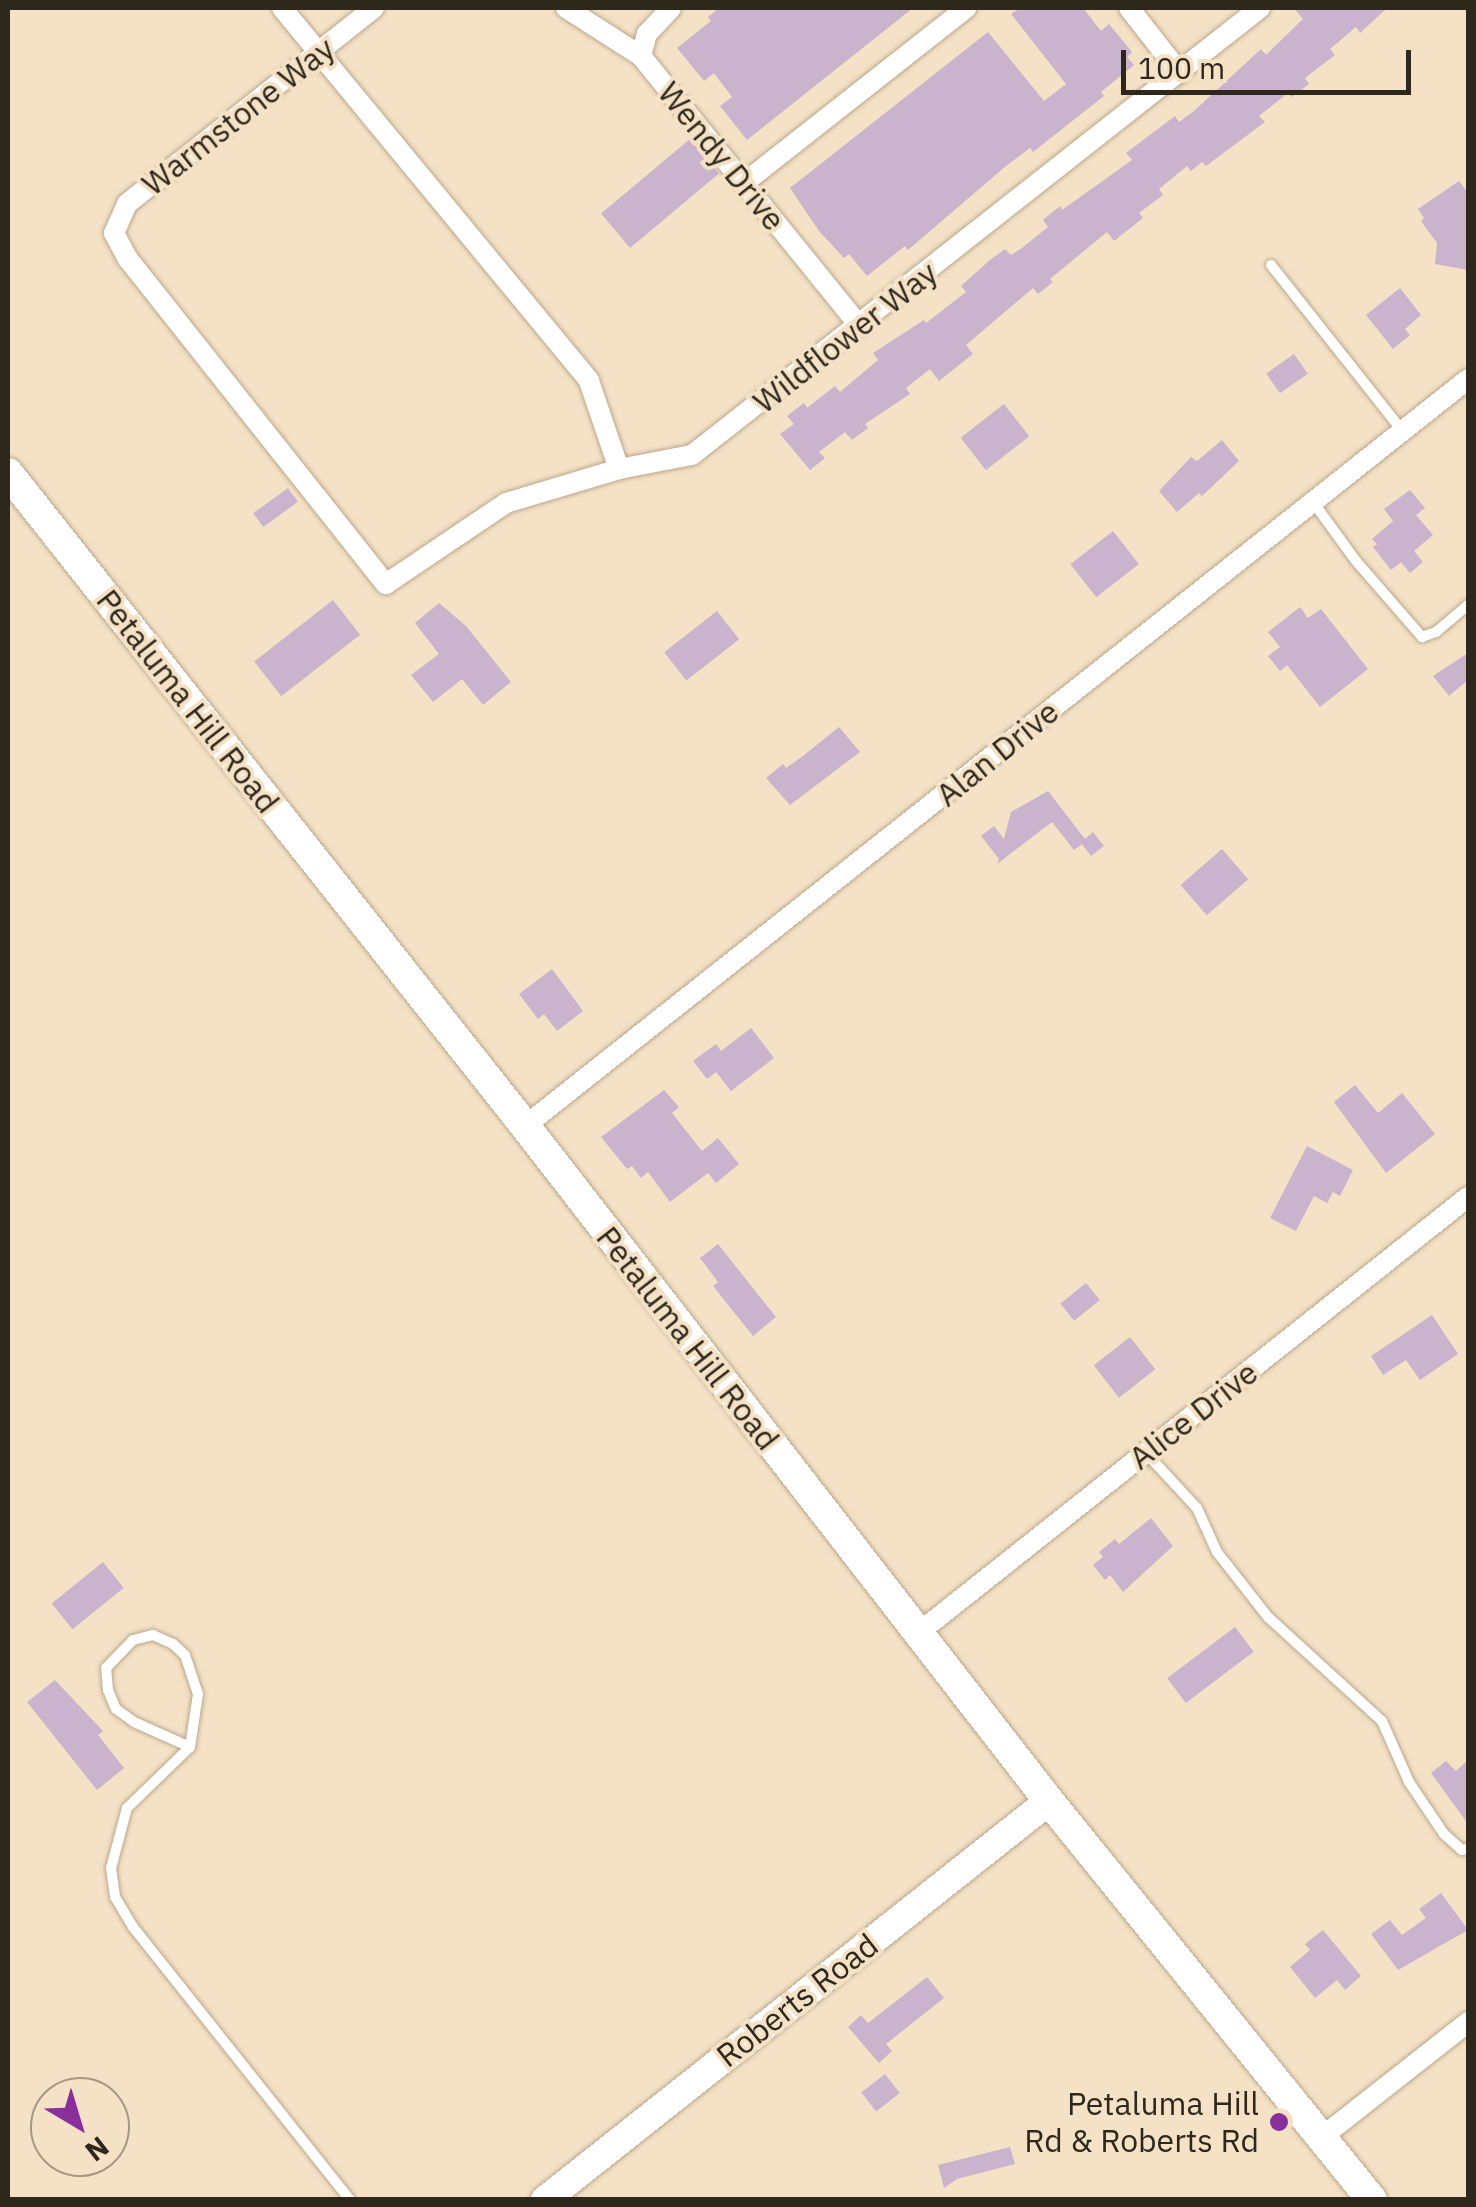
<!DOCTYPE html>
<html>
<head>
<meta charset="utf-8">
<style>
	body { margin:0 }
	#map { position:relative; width:1476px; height:2207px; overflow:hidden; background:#f5e2c6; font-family:"IBM Plex Sans",sans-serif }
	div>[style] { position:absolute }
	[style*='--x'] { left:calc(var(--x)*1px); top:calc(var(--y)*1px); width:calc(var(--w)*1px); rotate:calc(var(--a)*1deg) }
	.building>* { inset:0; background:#cab3cc; transform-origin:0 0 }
	.roads { filter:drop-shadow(0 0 2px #bba88e) drop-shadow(0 0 2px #bba88e) }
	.service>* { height:10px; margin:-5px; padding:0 5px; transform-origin:5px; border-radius:5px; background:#fff }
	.minor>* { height:20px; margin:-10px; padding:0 10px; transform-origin:10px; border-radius:10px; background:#fff }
	.tertiary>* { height:28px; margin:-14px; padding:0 14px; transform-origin:14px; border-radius:14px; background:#fff }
	.secondary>* { height:30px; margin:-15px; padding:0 15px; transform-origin:15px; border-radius:15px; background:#fff }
	.dots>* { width:28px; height:28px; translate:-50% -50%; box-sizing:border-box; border:5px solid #f5e2c6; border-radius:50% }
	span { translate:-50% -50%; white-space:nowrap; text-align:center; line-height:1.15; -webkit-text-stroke:8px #f5e2c6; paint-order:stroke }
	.street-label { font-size:32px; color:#2e271c }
	.poi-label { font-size:32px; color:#2e271c }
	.right { translate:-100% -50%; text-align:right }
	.frame { position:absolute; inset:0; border:10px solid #2e271c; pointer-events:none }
	.north { position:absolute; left:30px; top:2077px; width:100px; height:100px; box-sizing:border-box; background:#f5e2c6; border:2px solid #a59782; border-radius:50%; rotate:142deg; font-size:28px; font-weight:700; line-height:40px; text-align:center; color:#2e271c }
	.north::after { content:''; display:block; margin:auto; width:35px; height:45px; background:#892f9b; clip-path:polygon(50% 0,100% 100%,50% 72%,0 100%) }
	.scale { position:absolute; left:1121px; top:50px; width:290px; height:45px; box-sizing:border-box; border:5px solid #2e271c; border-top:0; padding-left:12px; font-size:30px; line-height:35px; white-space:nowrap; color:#2e271c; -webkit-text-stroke:8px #f5e2c6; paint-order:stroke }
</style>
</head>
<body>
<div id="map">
	<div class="building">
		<i style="clip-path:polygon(719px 8px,913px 8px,747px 140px,720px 106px,732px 97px,714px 73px,704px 81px,677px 48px,711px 21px,708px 17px)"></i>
		<i style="clip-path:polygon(1020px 8px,1083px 8px,1101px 31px,1109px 24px,1132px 52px,1127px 57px,1134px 65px,1101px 92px,1104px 96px,1033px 152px,1030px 148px,1006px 166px,908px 250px,905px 246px,867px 276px,849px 254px,844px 258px,819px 231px,790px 188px,988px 32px,1044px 101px,1066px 84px,1011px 14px)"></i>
		<i style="clip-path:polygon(1294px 8px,1387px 8px,1360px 33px,1356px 27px,1330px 49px,1335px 55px,1305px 78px,1309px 84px,1292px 97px,1288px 93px,1259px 116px,1265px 122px,1206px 166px,1202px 162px,1191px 171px,1187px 166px,1159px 189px,1163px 195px,1139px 213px,1143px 218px,1114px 241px,1107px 232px,1050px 279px,1053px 282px,1038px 294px,1033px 288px,966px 345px,973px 354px,939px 381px,930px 369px,906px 388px,910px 394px,865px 424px,868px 428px,852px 440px,845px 432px,819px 452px,825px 458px,810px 470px,780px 434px,794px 424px,787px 416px,804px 403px,807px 408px,835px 386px,840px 392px,878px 360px,873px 353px,924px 320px,926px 323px,966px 292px,961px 286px,990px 260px,1005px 249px,1011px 255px,1022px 248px,1048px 227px,1043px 220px,1060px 206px,1062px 210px,1132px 160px,1126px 153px,1175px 116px,1179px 122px,1194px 111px,1261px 49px,1266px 55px,1303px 19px)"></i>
		<i style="left:690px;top:139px;width:45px;height:116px;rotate:50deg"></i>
		<i style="clip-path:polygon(1459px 181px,1468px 193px,1468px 270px,1435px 264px,1437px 243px,1421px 221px,1424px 218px,1418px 209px)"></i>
		<i style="clip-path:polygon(1400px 288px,1421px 315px,1405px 329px,1410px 335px,1393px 349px,1366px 315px)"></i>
		<i style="left:1294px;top:354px;width:24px;height:34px;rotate:55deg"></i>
		<i style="left:1004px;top:404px;width:41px;height:55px;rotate:52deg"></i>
		<i style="clip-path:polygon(1222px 440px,1239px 461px,1202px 496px,1199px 493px,1177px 512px,1159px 491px,1191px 457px,1197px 461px)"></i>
		<i style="left:288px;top:488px;width:17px;height:43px;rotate:54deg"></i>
		<i style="clip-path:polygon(1410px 490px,1425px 508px,1416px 515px,1433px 535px,1414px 551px,1423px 562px,1410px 573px,1401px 562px,1391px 570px,1373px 547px,1377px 544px,1372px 539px,1393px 521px,1384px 509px)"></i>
		<i style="left:1113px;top:531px;width:42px;height:54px;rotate:52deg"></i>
		<i style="left:333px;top:600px;width:44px;height:100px;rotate:52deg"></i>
		<i style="clip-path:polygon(439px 603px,466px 626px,511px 682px,483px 705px,462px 679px,433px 702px,411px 675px,439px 654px,415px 623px)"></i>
		<i style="clip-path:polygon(1300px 607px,1308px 618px,1321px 609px,1368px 669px,1320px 707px,1287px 665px,1280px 671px,1268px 656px,1280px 647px,1268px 632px)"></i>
		<i style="left:717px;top:611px;width:36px;height:67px;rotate:52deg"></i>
		<i style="clip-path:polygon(1468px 653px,1468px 680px,1449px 696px,1433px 676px)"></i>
		<i style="clip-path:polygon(839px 727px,860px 752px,790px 805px,766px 778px,783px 764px,786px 768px,803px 756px)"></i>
		<i style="clip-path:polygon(1048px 791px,1085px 839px,1093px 832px,1104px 846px,1091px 856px,1082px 844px,1074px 850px,1052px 822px,997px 864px,999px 859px,981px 836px,994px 826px,1004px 839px,1011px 812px)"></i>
		<i style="left:1222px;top:849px;width:40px;height:55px;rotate:49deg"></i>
		<i style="clip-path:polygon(552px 969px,583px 1011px,557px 1031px,544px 1014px,538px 1019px,519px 994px)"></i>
		<i style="clip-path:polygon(751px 1028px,774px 1058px,731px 1091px,716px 1072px,707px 1079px,693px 1061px,716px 1044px,721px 1051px)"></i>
		<i style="clip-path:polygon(1355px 1085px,1378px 1113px,1402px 1093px,1435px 1134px,1386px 1173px,1334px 1102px)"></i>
		<i style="clip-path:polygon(664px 1090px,679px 1107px,672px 1113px,702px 1151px,718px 1138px,739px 1164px,716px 1183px,708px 1173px,670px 1202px,648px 1172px,641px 1178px,632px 1166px,627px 1169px,601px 1137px)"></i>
		<i style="clip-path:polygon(1307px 1146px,1353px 1170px,1340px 1196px,1333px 1192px,1327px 1203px,1314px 1196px,1296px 1231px,1270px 1218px)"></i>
		<i style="clip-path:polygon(718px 1244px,776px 1317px,753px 1336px,713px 1286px,718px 1282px,700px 1258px)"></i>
		<i style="left:1086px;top:1283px;width:22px;height:33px;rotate:51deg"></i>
		<i style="clip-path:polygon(1432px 1315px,1458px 1354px,1420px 1380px,1406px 1360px,1383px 1375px,1371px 1356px)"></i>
		<i style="left:1130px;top:1337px;width:41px;height:46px;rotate:52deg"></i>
		<i style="clip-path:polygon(1151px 1518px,1173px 1546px,1123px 1592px,1110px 1575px,1105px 1580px,1093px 1565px,1103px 1557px,1099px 1552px,1115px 1539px,1119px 1544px)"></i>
		<i style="left:103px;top:1562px;width:33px;height:66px;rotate:51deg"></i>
		<i style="left:1235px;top:1627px;width:31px;height:85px;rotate:53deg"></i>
		<i style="clip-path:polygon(55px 1680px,103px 1731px,98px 1735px,124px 1768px,97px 1790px,27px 1702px)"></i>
		<i style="clip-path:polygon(1468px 1760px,1468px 1824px,1431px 1773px,1446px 1761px,1456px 1771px)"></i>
		<i style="clip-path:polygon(1441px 1893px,1468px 1930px,1398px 1970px,1371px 1934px,1390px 1920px,1402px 1935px,1426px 1918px,1419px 1909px)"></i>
		<i style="clip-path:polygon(1323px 1930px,1361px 1976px,1345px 1990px,1337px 1980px,1315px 1998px,1290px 1967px,1310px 1950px,1305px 1944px)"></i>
		<i style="clip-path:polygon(927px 1977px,944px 1998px,886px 2044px,892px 2051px,879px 2063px,848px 2027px,861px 2015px,868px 2023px)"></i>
		<i style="left:885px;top:2074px;width:24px;height:30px;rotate:52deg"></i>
		<i style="clip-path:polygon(1010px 2147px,1015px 2164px,957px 2179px,944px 2188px,938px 2165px)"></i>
	</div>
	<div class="roads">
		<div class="service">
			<i style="--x:1271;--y:265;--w:211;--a:51.6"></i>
			<i style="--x:1313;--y:502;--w:73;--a:53.9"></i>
			<i style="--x:1356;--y:561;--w:101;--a:49"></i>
			<i style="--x:1422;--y:637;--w:15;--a:-20"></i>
			<i style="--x:1436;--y:632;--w:42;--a:-40.2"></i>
			<i style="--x:1146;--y:1453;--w:75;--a:47.2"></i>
			<i style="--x:1197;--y:1508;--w:48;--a:65.6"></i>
			<i style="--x:1217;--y:1552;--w:83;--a:51.9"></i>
			<i style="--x:1268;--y:1617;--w:154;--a:42.4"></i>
			<i style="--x:1382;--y:1721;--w:67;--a:66.1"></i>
			<i style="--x:1409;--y:1782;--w:63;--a:56.1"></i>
			<i style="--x:1444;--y:1834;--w:24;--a:42"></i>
			<i style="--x:1462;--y:1850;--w:6;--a:-9"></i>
			<i style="--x:190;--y:1747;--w:61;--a:-155.9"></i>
			<i style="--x:134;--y:1722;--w:22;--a:-144"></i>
			<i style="--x:116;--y:1709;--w:21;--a:-113"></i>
			<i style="--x:108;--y:1690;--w:22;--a:-95"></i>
			<i style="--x:106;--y:1668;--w:39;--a:-46"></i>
			<i style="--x:133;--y:1640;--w:21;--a:-14"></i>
			<i style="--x:153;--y:1635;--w:22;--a:24"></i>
			<i style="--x:173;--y:1644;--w:16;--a:43"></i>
			<i style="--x:185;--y:1655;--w:41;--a:71.6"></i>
			<i style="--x:198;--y:1694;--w:54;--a:98.6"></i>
			<i style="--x:190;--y:1747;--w:88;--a:135.9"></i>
			<i style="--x:127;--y:1808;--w:62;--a:104.9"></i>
			<i style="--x:111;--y:1868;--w:29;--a:82"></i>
			<i style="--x:115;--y:1897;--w:35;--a:59"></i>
			<i style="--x:133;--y:1927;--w:349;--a:51.5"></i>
		</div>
		<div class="minor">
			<i style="--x:282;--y:8;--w:483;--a:50.5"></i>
			<i style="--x:589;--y:381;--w:93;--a:71.2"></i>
			<i style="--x:374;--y:8;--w:315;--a:141.6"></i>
			<i style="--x:127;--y:204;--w:32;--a:114"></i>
			<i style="--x:114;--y:233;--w:30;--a:62"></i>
			<i style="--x:128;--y:259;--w:415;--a:51.6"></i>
			<i style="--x:386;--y:584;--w:145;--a:-34"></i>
			<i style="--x:506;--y:503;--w:118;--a:-16.7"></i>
			<i style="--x:619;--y:469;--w:74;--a:-10.9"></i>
			<i style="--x:692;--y:455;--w:723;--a:-38.2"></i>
			<i style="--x:566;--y:8;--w:89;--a:32.6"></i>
			<i style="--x:641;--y:56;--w:348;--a:51"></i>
			<i style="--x:1129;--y:8;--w:83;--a:51.9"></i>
			<i style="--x:641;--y:56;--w:23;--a:-75"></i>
			<i style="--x:647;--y:34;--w:35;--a:-47"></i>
			<i style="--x:744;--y:183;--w:283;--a:-38.2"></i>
			<i style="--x:525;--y:1126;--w:1203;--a:-38.38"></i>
			<i style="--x:917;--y:1634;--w:703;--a:-38.42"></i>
			<i style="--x:1322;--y:2137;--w:186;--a:-38.2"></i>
		</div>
		<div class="tertiary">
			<i style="--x:545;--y:2200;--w:643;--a:-38.37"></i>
		</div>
		<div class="secondary">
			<i style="--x:8;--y:473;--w:833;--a:51.63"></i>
			<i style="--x:525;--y:1126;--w:855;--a:52.18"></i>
			<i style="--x:1049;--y:1801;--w:513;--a:51.01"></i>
		</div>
	</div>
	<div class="dots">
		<i style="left:1279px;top:2122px;background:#892f9b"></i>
	</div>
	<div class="street-label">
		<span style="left:238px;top:116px;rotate:-38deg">Warmstone Way</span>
		<span style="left:722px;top:156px;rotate:51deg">Wendy Drive</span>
		<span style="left:845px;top:337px;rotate:-38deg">Wildflower Way</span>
		<span style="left:188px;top:701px;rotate:52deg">Petaluma Hill Road</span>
		<span style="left:997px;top:753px;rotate:-39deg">Alan Drive</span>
		<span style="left:688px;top:1338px;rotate:52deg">Petaluma Hill Road</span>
		<span style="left:1193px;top:1415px;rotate:-38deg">Alice Drive</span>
		<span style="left:797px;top:2000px;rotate:-38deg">Roberts Road</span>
	</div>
	<div class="poi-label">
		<span class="right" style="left:1259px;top:2122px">Petaluma Hill<br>Rd &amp; Roberts Rd</span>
	</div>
	<div class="frame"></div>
	<div class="north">N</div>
	<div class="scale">100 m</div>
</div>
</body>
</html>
